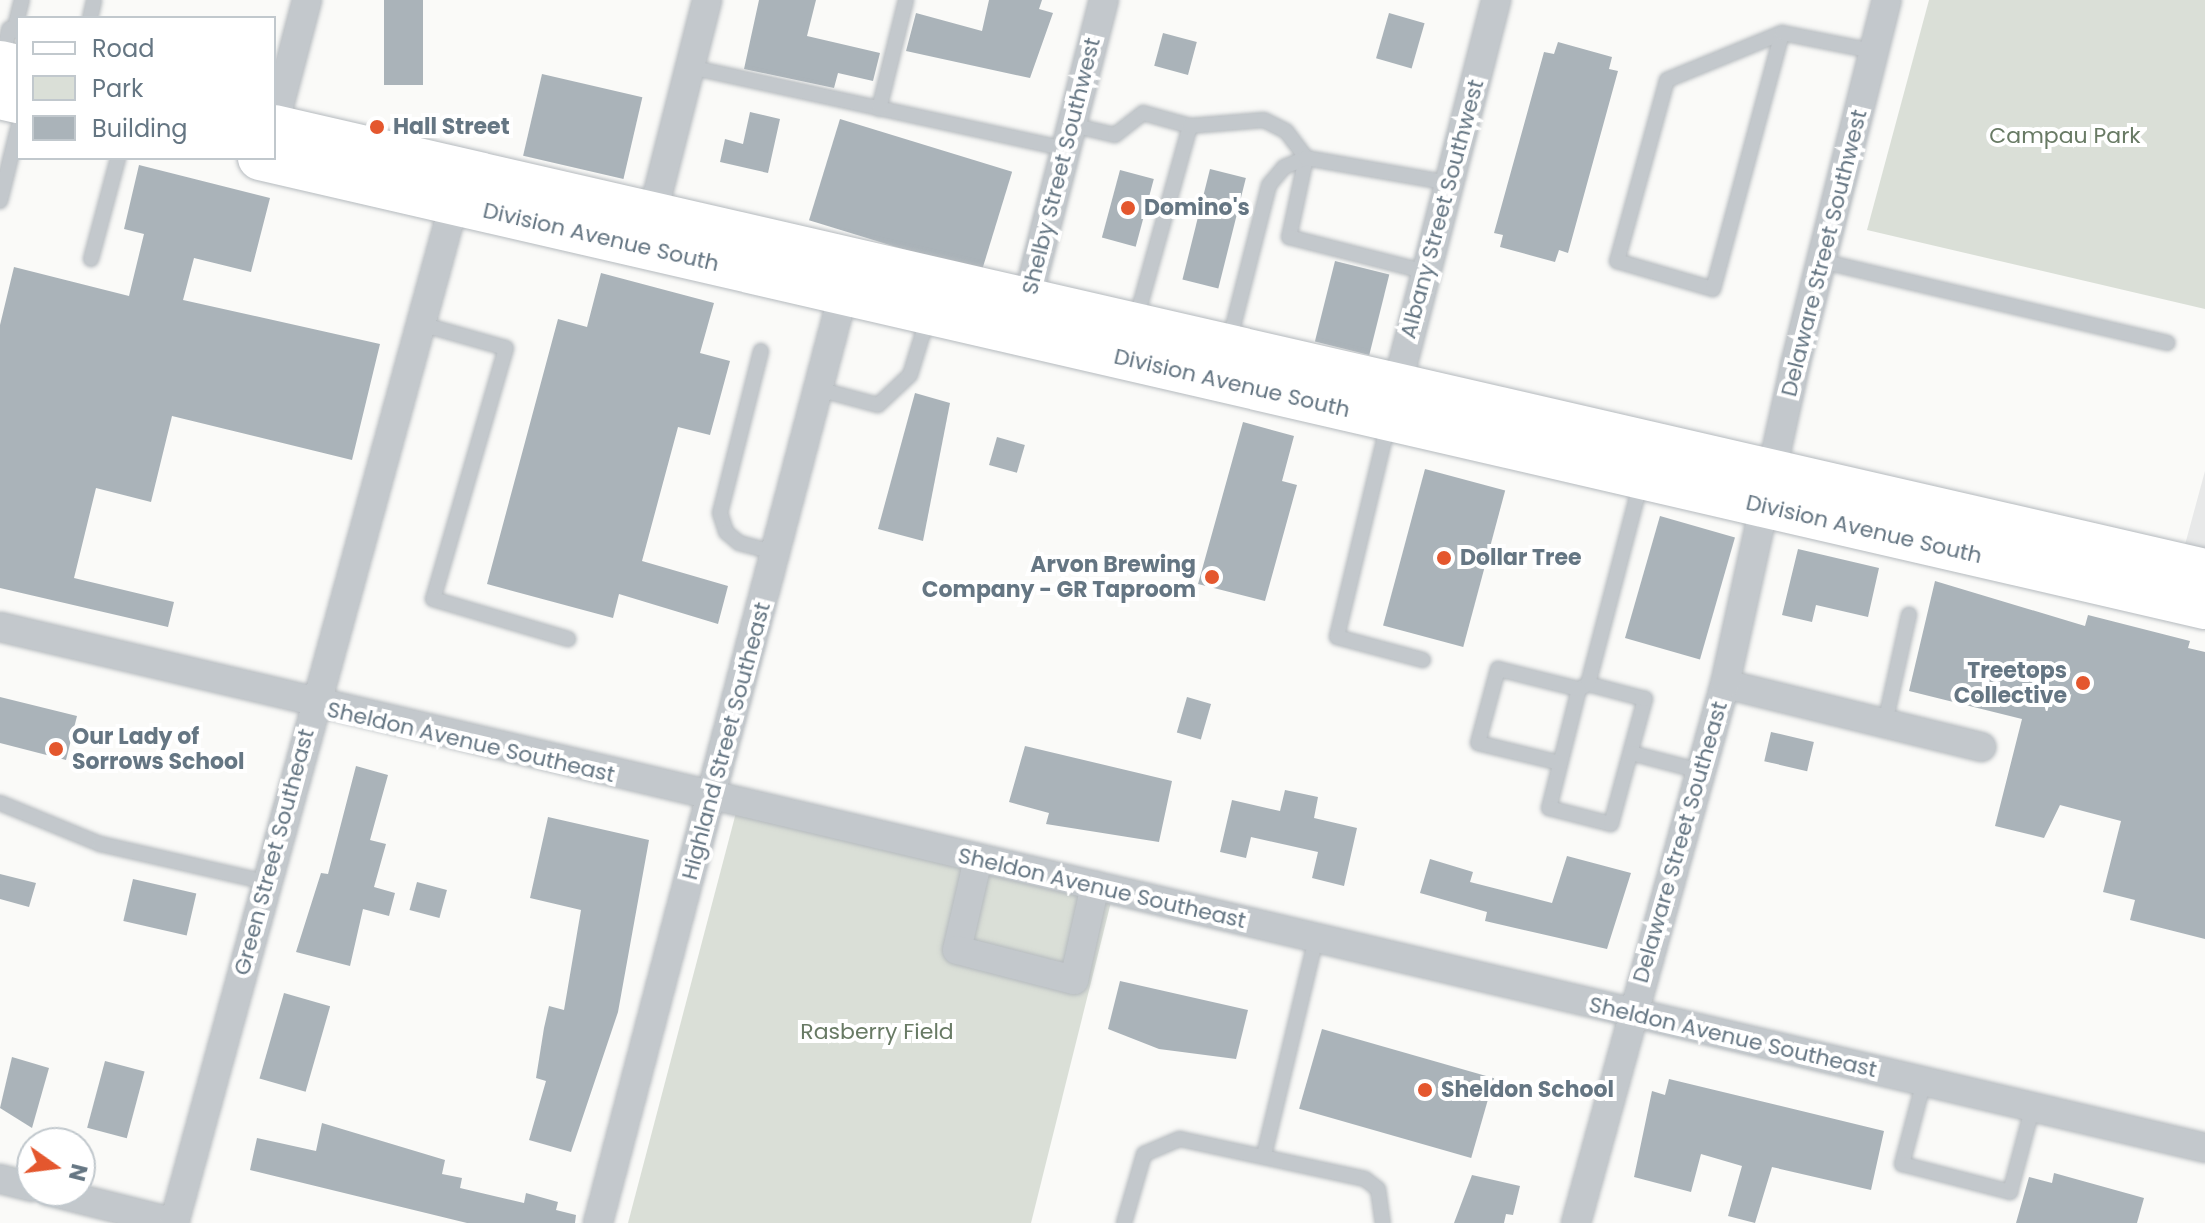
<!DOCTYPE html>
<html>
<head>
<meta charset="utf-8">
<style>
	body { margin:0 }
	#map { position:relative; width:2205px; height:1223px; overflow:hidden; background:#fafaf8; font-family:Poppins,sans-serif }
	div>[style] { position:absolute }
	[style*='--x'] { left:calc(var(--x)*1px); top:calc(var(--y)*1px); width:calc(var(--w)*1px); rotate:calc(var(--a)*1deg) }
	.built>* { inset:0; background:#e8e9e9 }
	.green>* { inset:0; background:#dadfd7 }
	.building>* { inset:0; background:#aab3b9; transform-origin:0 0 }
	.roads { filter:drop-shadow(0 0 2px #b5babe) drop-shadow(0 0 2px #b5babe) }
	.service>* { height:14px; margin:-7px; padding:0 7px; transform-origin:7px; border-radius:7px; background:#c3c8cc }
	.minor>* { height:28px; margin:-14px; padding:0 14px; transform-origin:14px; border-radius:14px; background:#c3c8cc }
	.primary>* { height:44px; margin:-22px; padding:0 22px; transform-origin:22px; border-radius:22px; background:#fff }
	.dots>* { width:22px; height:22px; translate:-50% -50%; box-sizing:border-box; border:4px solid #fff; border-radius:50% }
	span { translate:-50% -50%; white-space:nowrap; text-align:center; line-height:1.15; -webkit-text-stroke:8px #fff; paint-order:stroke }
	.poi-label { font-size:22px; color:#657683; font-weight:700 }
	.left { translate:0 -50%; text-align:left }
	.right { translate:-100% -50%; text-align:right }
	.park-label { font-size:22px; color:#687a64 }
	.street-label { font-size:22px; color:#657683 }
	.legend { position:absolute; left:16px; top:16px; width:260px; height:144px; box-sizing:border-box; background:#fff; border:2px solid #c1c8cd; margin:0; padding:10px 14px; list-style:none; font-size:24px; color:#657683 }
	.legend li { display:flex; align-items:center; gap:16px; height:40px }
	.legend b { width:40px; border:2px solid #c1c8cd }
	.north { position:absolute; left:16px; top:1127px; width:80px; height:80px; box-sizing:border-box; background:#fff; border:2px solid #c1c8cd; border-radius:50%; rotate:104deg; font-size:22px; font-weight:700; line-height:32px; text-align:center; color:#657683 }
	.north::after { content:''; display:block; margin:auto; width:28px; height:36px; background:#e4572e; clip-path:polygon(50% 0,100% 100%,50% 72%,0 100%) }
</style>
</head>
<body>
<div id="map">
	<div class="built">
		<i style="clip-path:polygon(2205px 471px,2205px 557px,2183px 552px)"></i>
	</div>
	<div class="green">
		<i style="clip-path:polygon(1929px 0,2205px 0,2205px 309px,1867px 230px)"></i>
		<i style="clip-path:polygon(738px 805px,1114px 890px,1031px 1223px,628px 1223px)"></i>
	</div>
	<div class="building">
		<i style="left:384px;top:0;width:39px;height:85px"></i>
		<i style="clip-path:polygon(759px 0,816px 0,807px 36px,880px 53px,873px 81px,838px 73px,834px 88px,744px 69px)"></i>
		<i style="clip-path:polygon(989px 0,1042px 0,1039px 9px,1053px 13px,1030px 78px,906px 51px,916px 13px,982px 31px)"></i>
		<i style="left:1389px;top:13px;width:37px;height:47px;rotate:16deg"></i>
		<i style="left:1163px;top:33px;width:35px;height:34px;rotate:15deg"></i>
		<i style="clip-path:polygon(1558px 42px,1612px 57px,1609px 69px,1618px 71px,1568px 253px,1559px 250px,1555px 262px,1500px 247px,1503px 235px,1494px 233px,1544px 52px,1554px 54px)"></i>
		<i style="left:542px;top:74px;width:103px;height:84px;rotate:13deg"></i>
		<i style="clip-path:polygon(750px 112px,780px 119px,768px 173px,720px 162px,725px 139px,743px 144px)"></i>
		<i style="left:840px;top:119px;width:180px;height:106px;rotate:17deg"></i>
		<i style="clip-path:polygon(139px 165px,270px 198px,251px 272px,194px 258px,183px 300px,380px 344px,352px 460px,172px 416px,151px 502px,96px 488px,74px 578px,174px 602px,168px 627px,0 588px,0 325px,14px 267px,129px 296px,144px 234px,124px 229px)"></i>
		<i style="left:1210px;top:169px;width:37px;height:114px;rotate:14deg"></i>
		<i style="left:1120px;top:170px;width:35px;height:70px;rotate:15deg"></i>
		<i style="left:1335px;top:261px;width:56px;height:83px;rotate:14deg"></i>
		<i style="clip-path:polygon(601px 273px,714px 303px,700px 353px,730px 361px,710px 435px,678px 427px,642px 561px,728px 586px,718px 624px,619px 594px,613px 618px,487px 584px,558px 319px,587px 327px)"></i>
		<i style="clip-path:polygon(915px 393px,950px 403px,923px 541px,878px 529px)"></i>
		<i style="clip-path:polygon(1243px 422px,1294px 436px,1282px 481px,1297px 485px,1265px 601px,1198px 584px)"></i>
		<i style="left:997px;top:437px;width:29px;height:29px;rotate:16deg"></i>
		<i style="left:1425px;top:469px;width:83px;height:162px;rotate:15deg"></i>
		<i style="left:1660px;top:516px;width:78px;height:127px;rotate:16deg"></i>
		<i style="clip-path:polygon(1798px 549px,1879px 568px,1868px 617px,1816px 605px,1812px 622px,1782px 615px)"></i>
		<i style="clip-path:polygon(1935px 581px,2085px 626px,2088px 615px,2190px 641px,2188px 648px,2205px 652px,2205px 939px,2130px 920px,2135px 900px,2103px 892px,2121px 821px,2060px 805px,2044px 838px,1995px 826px,2022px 719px,1909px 691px)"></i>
		<i style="clip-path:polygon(0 697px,77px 716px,66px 760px,0 743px)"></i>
		<i style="left:1187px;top:697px;width:25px;height:37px;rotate:16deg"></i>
		<i style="left:1771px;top:732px;width:44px;height:30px;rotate:13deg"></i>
		<i style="clip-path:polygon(1025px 746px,1172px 781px,1159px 842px,1046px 824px,1049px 813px,1009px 802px)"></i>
		<i style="clip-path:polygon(356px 766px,388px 775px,370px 840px,386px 844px,374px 887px,395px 893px,389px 916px,363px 909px,350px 966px,296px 952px,321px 873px,328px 874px)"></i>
		<i style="clip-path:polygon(1285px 790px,1318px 797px,1314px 818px,1357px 828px,1344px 886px,1312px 878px,1318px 852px,1251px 837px,1246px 858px,1220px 852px,1232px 800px,1280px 811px)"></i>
		<i style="clip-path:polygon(548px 817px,649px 840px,618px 1012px,571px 1152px,529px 1140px,546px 1081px,536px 1078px,544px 1028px,549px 1006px,564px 1010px,581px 910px,530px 898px)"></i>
		<i style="clip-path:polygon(1567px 856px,1631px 873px,1607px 949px,1485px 921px,1487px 912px,1420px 893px,1430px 859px,1473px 872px,1470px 882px,1552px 903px)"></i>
		<i style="clip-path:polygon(0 874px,36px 883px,29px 907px,0 899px)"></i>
		<i style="left:133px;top:879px;width:65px;height:43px;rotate:13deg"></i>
		<i style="left:417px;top:882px;width:31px;height:29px;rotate:15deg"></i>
		<i style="clip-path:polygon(1120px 981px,1248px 1010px,1236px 1059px,1159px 1049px,1108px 1029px)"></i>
		<i style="left:284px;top:993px;width:48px;height:89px;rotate:16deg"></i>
		<i style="left:1322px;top:1029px;width:179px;height:83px;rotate:16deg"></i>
		<i style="clip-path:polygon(12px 1057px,49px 1068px,32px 1128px,0 1108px)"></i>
		<i style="left:105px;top:1061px;width:41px;height:69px;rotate:15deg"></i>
		<i style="clip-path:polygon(1669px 1079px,1884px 1131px,1871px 1190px,1772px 1167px,1755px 1223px,1728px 1216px,1742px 1166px,1701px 1154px,1691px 1192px,1634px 1177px,1652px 1091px,1665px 1095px)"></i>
		<i style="clip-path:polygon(322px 1123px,445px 1160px,442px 1174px,462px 1178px,460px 1188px,524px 1203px,526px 1193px,558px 1202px,556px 1210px,576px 1215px,575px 1223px,467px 1223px,250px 1170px,257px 1138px,316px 1151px)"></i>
		<i style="clip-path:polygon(2054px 1173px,2144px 1198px,2137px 1223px,2016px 1223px,2029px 1177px,2052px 1183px)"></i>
		<i style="clip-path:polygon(1472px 1175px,1520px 1186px,1513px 1215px,1506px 1214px,1504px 1223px,1454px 1223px)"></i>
	</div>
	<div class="roads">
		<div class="service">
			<i style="--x:90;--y:18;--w:18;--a:-77"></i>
			<i style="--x:14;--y:31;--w:32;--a:-76"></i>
			<i style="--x:1782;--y:33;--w:124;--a:157.8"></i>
			<i style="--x:1667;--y:80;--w:188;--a:105.4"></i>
			<i style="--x:1617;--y:261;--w:100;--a:16.3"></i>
			<i style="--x:1713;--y:289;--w:265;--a:-74.9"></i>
			<i style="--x:1782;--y:33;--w:93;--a:11.2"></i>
			<i style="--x:2;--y:60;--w:32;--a:-77"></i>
			<i style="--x:690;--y:67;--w:385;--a:12.3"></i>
			<i style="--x:879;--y:109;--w:112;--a:-76.1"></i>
			<i style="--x:1072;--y:125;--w:44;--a:13.1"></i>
			<i style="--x:1115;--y:135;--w:36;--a:-38"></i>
			<i style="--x:1143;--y:113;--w:49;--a:15.5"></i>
			<i style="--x:1190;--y:126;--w:201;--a:105.6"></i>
			<i style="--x:1190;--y:126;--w:74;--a:-4.6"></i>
			<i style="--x:1264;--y:120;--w:25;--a:27"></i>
			<i style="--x:1286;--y:131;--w:34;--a:53"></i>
			<i style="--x:1306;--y:158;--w:81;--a:102.1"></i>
			<i style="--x:1289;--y:237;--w:141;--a:14.3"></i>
			<i style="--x:0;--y:201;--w:75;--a:-76.1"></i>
			<i style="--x:91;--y:259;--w:105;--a:-75"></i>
			<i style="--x:1821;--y:261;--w:356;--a:13.3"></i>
			<i style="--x:421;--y:324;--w:88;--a:15.8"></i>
			<i style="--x:506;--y:348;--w:261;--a:106.2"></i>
			<i style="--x:433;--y:599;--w:141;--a:16.5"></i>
			<i style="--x:1229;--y:342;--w:162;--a:-75.7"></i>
			<i style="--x:1269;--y:185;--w:23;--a:-50"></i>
			<i style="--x:1284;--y:167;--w:24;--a:-22"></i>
			<i style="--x:1306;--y:158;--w:145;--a:9.9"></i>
			<i style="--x:761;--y:351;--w:167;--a:104.2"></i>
			<i style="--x:720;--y:513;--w:20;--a:72"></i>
			<i style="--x:726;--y:532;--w:17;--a:40"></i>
			<i style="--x:739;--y:543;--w:38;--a:15"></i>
			<i style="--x:818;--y:389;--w:62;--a:14.9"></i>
			<i style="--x:878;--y:405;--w:44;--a:-43.2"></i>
			<i style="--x:910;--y:375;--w:61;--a:-72.8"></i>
			<i style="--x:1388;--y:424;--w:219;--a:103.5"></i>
			<i style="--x:1337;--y:637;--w:89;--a:15"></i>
			<i style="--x:1588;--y:684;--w:10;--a:151"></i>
			<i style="--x:1579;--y:689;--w:123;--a:104.1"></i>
			<i style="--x:1549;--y:808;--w:64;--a:14.5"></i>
			<i style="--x:1611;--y:824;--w:130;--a:-74.8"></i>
			<i style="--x:1645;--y:699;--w:59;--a:-165.3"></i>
			<i style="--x:1588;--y:684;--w:209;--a:-75.3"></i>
			<i style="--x:1885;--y:723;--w:111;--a:-77.5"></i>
			<i style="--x:1631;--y:753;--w:71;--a:14.6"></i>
			<i style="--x:1560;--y:763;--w:84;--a:-166.3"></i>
			<i style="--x:1478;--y:743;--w:77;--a:-74.9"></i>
			<i style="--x:1498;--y:669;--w:83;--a:13.9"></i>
			<i style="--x:0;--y:803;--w:108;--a:22.3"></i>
			<i style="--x:100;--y:844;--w:170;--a:12.9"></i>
			<i style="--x:1924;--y:1081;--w:86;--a:104.8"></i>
			<i style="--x:1902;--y:1164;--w:112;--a:14.5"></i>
			<i style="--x:2010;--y:1192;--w:89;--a:-75"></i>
			<i style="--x:1264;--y:1155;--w:222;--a:-76.5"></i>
			<i style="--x:1124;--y:1223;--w:72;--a:-73.8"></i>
			<i style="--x:1144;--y:1154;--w:39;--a:-23"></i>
			<i style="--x:1180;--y:1139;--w:189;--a:12.2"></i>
			<i style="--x:1365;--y:1179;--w:16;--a:38"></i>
			<i style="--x:1378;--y:1189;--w:34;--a:82"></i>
		</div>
		<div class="minor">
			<i style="--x:274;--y:125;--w:129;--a:-75.2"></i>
			<i style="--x:649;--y:228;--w:235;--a:-75.7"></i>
			<i style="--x:1024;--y:313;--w:323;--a:-75.7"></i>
			<i style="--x:1394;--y:398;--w:411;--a:-75.6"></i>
			<i style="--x:0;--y:627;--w:2266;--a:13.29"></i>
			<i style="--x:1725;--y:684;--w:264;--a:13.8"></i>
			<i style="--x:978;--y:859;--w:93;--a:103"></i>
			<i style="--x:957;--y:950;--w:121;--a:14.4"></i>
			<i style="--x:1074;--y:980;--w:97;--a:-77.5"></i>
			<i style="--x:0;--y:1179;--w:33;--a:14"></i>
			<i style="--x:48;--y:1191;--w:131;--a:14.1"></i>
			<i style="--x:174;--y:1223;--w:1057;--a:-74.64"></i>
			<i style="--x:598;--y:1223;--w:976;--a:-75.22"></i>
			<i style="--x:1576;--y:1223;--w:559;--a:-74.55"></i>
			<i style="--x:1725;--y:684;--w:327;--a:-77.6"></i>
			<i style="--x:1795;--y:365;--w:376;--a:-75.9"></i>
		</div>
		<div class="primary">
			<i style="--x:0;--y:63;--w:18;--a:13"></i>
			<i style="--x:0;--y:97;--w:18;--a:13"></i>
			<i style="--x:274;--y:127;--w:1981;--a:12.95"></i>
			<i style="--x:260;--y:158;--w:1996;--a:13"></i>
		</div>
	</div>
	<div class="dots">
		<i style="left:377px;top:127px;background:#e4572e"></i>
		<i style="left:1128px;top:208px;background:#e4572e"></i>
		<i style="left:1444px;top:558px;background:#e4572e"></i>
		<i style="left:1212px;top:577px;background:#e4572e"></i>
		<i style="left:2083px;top:683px;background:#e4572e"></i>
		<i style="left:56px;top:749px;background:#e4572e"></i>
		<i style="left:1425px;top:1090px;background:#e4572e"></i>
	</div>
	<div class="poi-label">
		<span class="left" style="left:393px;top:127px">Hall Street</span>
		<span class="left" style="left:1144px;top:208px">Domino's</span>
		<span class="left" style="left:1460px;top:558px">Dollar Tree</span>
		<span class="right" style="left:1196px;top:577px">Arvon Brewing<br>Company - GR Taproom</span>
		<span class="right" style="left:2067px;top:683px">Treetops<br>Collective</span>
		<span class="left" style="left:72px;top:749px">Our Lady of<br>Sorrows School</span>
		<span class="left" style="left:1441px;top:1090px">Sheldon School</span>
	</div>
	<div class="park-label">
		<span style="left:2065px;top:136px">Campau Park</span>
		<span style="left:877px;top:1032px">Rasberry Field</span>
	</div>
	<div class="street-label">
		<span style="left:1061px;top:166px;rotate:-76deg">Shelby Street Southwest</span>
		<span style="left:1442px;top:209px;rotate:-75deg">Albany Street Southwest</span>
		<span style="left:601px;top:237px;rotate:13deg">Division Avenue South</span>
		<span style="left:1824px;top:253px;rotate:-76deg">Delaware Street Southwest</span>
		<span style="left:1232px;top:383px;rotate:13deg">Division Avenue South</span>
		<span style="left:1864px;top:529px;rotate:13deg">Division Avenue South</span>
		<span style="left:726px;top:741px;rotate:-75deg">Highland Street Southeast</span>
		<span style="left:471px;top:742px;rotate:13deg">Sheldon Avenue Southeast</span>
		<span style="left:1680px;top:842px;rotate:-74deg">Delaware Street Southeast</span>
		<span style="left:274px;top:852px;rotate:-75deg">Green Street Southeast</span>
		<span style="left:1102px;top:888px;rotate:13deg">Sheldon Avenue Southeast</span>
		<span style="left:1733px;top:1037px;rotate:13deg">Sheldon Avenue Southeast</span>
	</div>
	<ul class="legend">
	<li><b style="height:10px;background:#fff"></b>Road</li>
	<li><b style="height:22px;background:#dadfd7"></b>Park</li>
	<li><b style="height:22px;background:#aab3b9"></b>Building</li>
	</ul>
	<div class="north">N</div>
</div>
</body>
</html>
